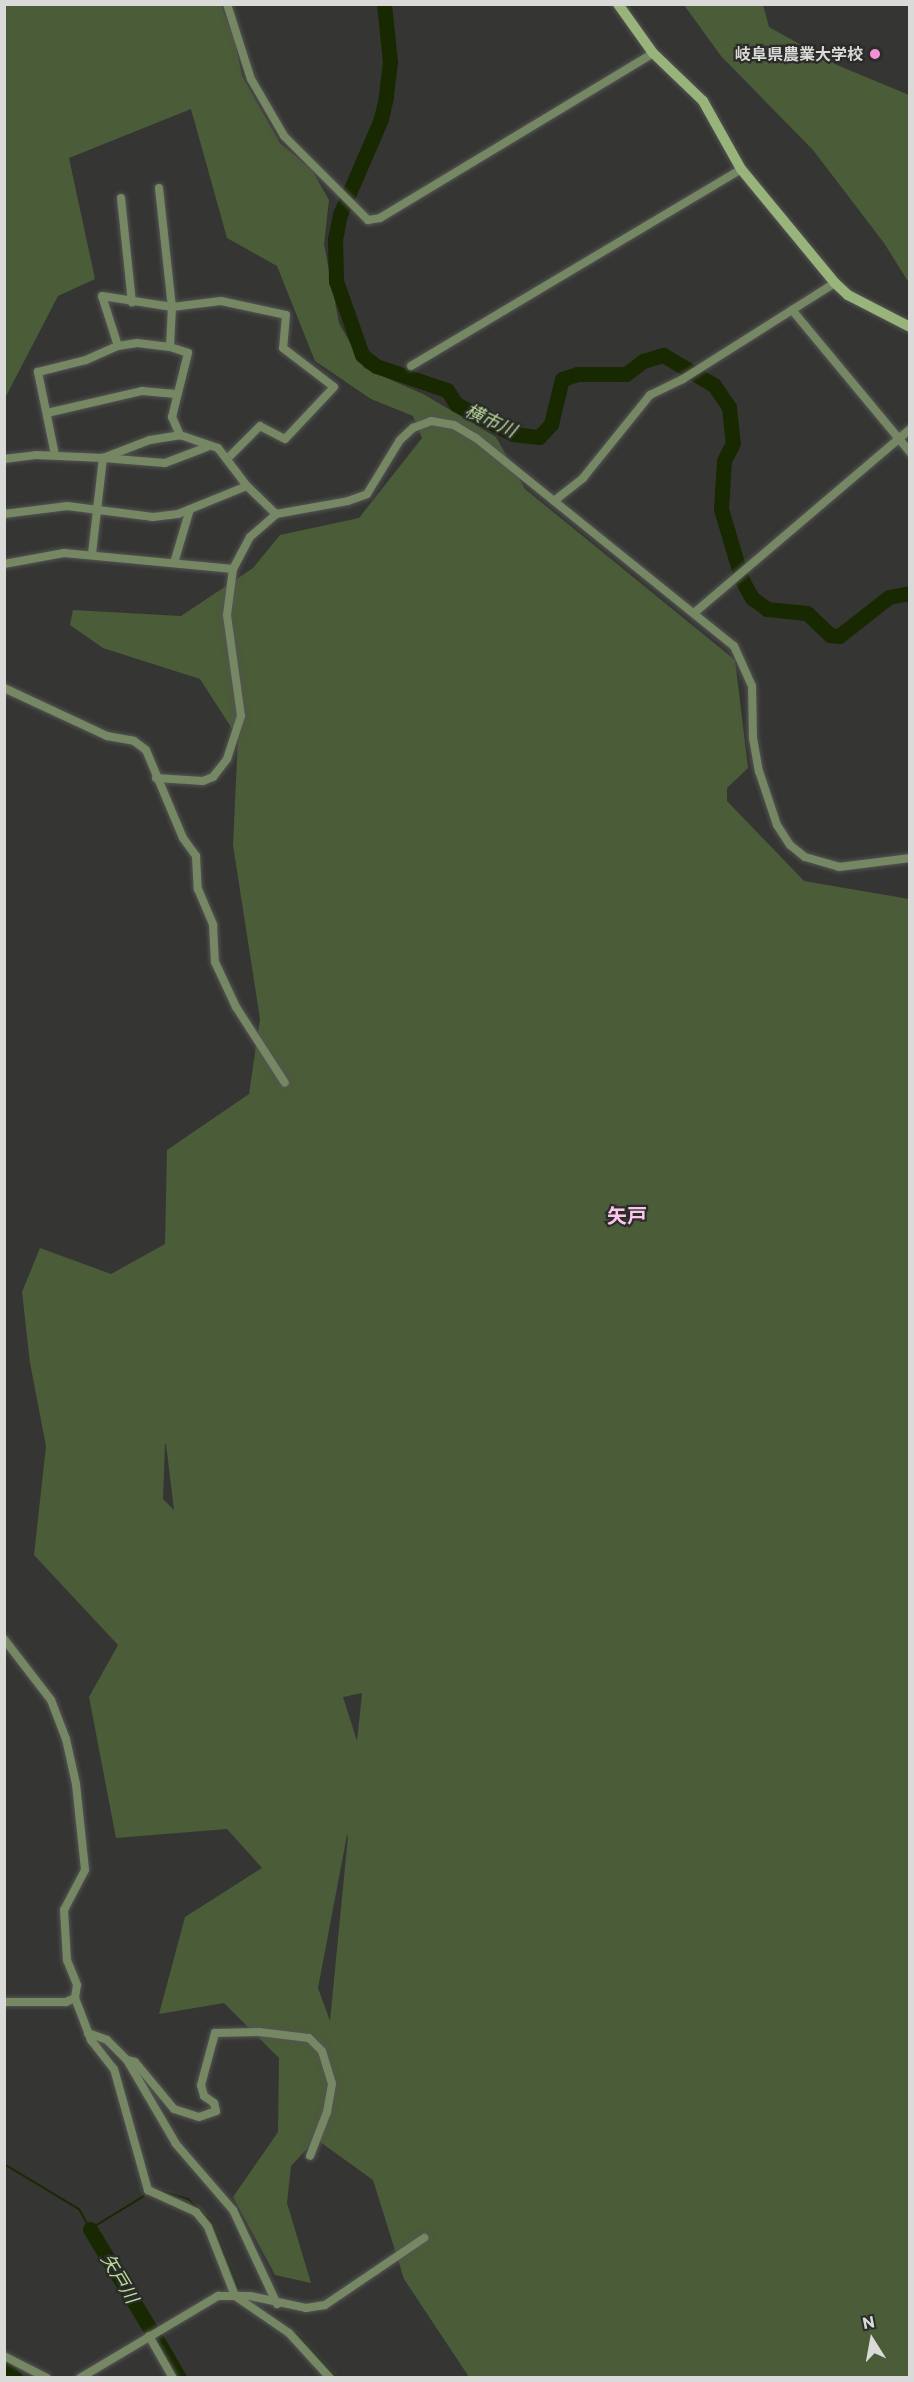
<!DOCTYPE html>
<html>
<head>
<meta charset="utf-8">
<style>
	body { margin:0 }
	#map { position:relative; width:914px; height:2382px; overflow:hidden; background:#353634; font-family:Commissioner,"Noto Sans JP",sans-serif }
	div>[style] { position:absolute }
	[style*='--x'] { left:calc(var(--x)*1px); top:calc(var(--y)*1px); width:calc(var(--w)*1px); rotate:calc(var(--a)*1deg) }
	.green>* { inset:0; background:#4b5c38 }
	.stream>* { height:2px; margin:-1px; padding:0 1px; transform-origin:1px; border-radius:1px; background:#182801 }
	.river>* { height:15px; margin:-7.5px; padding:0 7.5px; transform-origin:7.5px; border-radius:7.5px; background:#182801 }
	.roads { filter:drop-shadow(0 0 2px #535452) drop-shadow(0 0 2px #535452) }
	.street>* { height:8px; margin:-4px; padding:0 4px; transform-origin:4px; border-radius:4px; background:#758763 }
	.secondary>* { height:10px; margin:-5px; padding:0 5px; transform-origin:5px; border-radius:5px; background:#98b47b }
	.dots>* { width:16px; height:16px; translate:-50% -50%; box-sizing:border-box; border:3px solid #2b2c2a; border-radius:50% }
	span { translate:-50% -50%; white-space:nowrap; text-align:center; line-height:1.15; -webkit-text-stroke:4.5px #2b2c2a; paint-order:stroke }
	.poi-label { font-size:16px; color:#dadbd9; font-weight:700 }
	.right { translate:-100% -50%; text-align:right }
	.water-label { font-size:18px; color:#b9db98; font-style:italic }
	.quarter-label { font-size:20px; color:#fdc5ea; font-weight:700 }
	.frame { position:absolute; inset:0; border:6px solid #dadbd9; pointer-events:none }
	.north { position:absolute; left:842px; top:2310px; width:60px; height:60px; -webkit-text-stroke:4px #2b2c2a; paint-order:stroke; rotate:349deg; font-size:16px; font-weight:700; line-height:24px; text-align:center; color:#dadbd9 }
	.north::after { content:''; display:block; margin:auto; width:21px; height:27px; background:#dadbd9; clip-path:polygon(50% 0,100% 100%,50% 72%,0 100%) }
</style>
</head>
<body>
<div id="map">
	<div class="green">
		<i style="clip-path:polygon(evenodd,5px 5px,221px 5px,235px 42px,242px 76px,280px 143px,312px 170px,329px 200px,324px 244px,339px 323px,364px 368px,423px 394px,496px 437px,525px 489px,735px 660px,748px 768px,727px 788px,727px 801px,804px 881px,909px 899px,909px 2377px,469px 2377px,404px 2279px,373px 2180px,316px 2139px,291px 2166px,287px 2203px,311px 2283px,275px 2275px,233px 2197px,278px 2132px,279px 2058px,224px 2003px,159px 2014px,185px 1917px,262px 1868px,227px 1829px,116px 1838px,89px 1697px,118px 1645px,34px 1555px,46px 1446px,30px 1363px,22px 1292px,40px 1248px,111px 1274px,165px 1244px,167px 1150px,249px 1094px,260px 1019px,233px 845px,238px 738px,200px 679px,103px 648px,70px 625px,73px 610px,181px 616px,253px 568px,280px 535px,359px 518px,422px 438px,413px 416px,371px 399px,315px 361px,277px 266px,227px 238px,191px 109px,69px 158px,95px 279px,58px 296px,5px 398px,5px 5px,165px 1444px,166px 1444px,174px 1510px,163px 1499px,165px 1444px,5px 5px,362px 1693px,362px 1694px,357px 1741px,343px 1697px,362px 1693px,5px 5px,347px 1835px,348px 1836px,330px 2021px,318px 1988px,347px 1835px)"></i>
		<i style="clip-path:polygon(684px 5px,763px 5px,769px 27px,837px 65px,909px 95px,909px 283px,884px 243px,813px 150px,721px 56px)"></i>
	</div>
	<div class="stream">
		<i style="--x:4;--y:2164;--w:87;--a:31"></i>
		<i style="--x:79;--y:2209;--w:23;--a:61"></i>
		<i style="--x:90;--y:2229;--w:63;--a:-31.4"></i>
		<i style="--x:155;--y:2189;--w:34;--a:17"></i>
		<i style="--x:188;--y:2199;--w:33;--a:44"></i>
		<i style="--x:212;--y:2222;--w:72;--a:68.1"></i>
		<i style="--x:254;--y:2305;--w:56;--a:34.8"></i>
		<i style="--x:300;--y:2337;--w:55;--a:47.9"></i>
	</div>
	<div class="river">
		<i style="--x:384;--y:4;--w:58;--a:84.1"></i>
		<i style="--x:390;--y:62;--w:35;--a:97"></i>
		<i style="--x:386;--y:97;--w:23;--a:103"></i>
		<i style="--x:381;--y:119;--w:103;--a:113.3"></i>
		<i style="--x:340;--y:214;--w:25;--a:101"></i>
		<i style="--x:335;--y:239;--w:42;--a:88.6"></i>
		<i style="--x:336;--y:281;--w:78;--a:70.6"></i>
		<i style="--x:362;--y:355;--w:18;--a:38"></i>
		<i style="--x:376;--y:366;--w:75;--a:18.7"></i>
		<i style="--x:447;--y:390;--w:17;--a:57"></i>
		<i style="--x:456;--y:404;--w:64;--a:27.8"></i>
		<i style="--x:513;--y:434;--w:26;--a:7"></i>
		<i style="--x:539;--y:437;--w:18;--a:-47"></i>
		<i style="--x:551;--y:424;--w:46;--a:-76.3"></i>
		<i style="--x:562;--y:379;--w:16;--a:-18"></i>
		<i style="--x:577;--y:374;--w:49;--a:0"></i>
		<i style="--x:626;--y:374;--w:21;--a:-37"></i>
		<i style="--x:643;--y:361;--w:21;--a:-17"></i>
		<i style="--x:663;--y:355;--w:59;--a:30.5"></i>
		<i style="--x:714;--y:385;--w:27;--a:56"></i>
		<i style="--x:729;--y:407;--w:36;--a:84"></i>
		<i style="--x:733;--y:443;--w:20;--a:117"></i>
		<i style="--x:724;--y:461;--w:48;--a:93.6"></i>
		<i style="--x:721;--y:509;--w:74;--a:73.5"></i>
		<i style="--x:742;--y:580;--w:21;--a:61"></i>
		<i style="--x:752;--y:598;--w:19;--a:36"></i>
		<i style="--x:767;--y:609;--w:40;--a:5.7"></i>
		<i style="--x:807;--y:613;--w:32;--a:44"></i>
		<i style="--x:830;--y:635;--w:9;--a:6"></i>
		<i style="--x:839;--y:636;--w:63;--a:-38"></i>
		<i style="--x:889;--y:597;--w:21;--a:-11"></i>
		<i style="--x:90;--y:2229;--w:114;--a:59"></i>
		<i style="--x:157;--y:2340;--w:44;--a:59.9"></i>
		<i style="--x:4;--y:2368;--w:15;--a:42"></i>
	</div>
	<div class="roads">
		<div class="street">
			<i style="--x:227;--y:4;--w:79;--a:72.3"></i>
			<i style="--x:251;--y:79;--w:66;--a:59.9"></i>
			<i style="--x:284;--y:136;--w:119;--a:45"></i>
			<i style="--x:368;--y:220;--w:12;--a:-9"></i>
			<i style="--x:380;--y:218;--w:319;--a:-31.1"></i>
			<i style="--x:159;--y:188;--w:120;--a:83.8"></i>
			<i style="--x:172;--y:307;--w:40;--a:92.9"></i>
			<i style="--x:121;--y:198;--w:105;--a:84"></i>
			<i style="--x:792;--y:310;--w:185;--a:50.3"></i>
			<i style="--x:118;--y:346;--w:52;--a:-107.7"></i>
			<i style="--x:102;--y:296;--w:71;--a:8.9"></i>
			<i style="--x:172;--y:307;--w:49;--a:-7"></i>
			<i style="--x:221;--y:301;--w:66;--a:12.2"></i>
			<i style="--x:286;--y:315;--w:33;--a:95"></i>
			<i style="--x:283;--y:348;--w:64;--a:37.4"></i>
			<i style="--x:334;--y:387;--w:71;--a:133.3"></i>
			<i style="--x:285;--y:439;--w:28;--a:-153"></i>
			<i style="--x:260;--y:426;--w:45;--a:135"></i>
			<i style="--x:411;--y:366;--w:384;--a:-30.8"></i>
			<i style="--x:47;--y:413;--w:98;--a:-13"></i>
			<i style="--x:142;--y:391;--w:34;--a:5"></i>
			<i style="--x:55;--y:455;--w:85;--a:-101.6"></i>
			<i style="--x:38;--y:372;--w:49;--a:-14"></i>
			<i style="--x:86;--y:360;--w:35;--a:-24"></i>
			<i style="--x:118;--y:346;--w:19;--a:-9"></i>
			<i style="--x:137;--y:343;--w:33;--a:7"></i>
			<i style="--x:170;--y:347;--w:19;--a:18"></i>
			<i style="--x:188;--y:353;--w:66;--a:104"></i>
			<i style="--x:172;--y:417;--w:20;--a:66"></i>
			<i style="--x:180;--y:435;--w:40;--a:18.9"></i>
			<i style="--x:218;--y:448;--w:48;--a:52.7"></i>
			<i style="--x:247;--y:486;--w:40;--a:44"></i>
			<i style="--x:4;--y:459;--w:32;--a:-7"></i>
			<i style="--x:36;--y:455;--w:67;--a:2.6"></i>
			<i style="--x:103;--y:458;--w:50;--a:-21"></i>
			<i style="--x:150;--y:440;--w:30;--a:-9"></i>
			<i style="--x:554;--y:501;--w:37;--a:-38"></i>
			<i style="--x:583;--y:478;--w:107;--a:-51.1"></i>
			<i style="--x:650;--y:395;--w:37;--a:-26"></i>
			<i style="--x:683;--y:379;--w:180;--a:-32.3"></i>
			<i style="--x:4;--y:514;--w:64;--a:-7.2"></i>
			<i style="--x:67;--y:506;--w:87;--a:7.3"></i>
			<i style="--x:153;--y:517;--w:25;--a:-7"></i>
			<i style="--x:178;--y:514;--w:74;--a:-22.1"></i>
			<i style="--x:92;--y:554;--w:97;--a:-83.5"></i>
			<i style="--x:103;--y:458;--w:62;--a:4.6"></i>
			<i style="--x:165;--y:463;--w:45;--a:-20.9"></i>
			<i style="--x:174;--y:563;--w:56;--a:-73.5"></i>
			<i style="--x:4;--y:564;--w:61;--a:-10.4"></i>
			<i style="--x:64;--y:553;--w:170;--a:5.4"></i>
			<i style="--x:694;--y:613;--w:284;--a:-40.4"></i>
			<i style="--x:4;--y:688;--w:114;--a:25"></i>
			<i style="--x:107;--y:736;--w:27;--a:10"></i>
			<i style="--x:134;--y:741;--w:15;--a:37"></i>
			<i style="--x:146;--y:750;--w:95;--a:67.2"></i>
			<i style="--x:183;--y:838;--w:22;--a:54"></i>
			<i style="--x:196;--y:856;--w:33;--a:87"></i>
			<i style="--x:198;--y:889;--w:39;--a:67"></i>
			<i style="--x:213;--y:925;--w:37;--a:87"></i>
			<i style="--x:215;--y:962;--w:50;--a:65"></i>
			<i style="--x:236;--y:1007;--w:90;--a:57.2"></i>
			<i style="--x:156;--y:778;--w:47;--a:3.7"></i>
			<i style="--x:203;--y:781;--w:11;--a:-22"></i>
			<i style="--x:213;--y:777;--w:23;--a:-52"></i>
			<i style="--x:227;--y:759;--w:45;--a:-72"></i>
			<i style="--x:241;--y:716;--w:102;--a:-97.9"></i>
			<i style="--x:227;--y:615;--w:46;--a:-82.6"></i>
			<i style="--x:233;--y:569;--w:36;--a:-62"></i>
			<i style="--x:250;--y:537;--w:35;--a:-41"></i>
			<i style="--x:276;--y:514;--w:73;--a:-10.2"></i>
			<i style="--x:348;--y:501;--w:20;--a:-20"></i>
			<i style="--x:367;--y:494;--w:63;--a:-58.6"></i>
			<i style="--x:400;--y:440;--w:18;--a:-43"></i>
			<i style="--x:413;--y:428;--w:19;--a:-21"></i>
			<i style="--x:431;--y:421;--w:23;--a:10"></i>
			<i style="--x:454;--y:425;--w:26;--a:31"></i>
			<i style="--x:476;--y:438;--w:331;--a:38.9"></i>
			<i style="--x:734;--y:646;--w:44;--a:65.8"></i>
			<i style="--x:752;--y:686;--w:52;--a:88.9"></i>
			<i style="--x:753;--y:738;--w:34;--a:80"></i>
			<i style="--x:759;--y:771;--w:57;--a:71.6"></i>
			<i style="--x:777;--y:825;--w:24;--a:57"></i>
			<i style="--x:790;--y:845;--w:19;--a:39"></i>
			<i style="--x:805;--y:857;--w:35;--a:16"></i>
			<i style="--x:839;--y:867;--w:72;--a:-7.2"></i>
			<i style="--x:4;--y:1639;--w:77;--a:52.4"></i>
			<i style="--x:51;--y:1700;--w:42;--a:69"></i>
			<i style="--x:66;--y:1739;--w:46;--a:77.5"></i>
			<i style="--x:76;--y:1784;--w:86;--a:84"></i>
			<i style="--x:85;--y:1870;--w:45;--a:117.7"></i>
			<i style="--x:64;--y:1910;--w:50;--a:86.6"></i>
			<i style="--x:67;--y:1960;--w:27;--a:68"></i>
			<i style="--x:77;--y:1985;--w:13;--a:99"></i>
			<i style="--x:75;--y:1998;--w:45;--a:69.1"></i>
			<i style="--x:91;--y:2040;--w:37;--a:52"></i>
			<i style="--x:114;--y:2069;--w:126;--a:74.3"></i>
			<i style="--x:148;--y:2190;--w:53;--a:24.6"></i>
			<i style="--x:196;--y:2212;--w:19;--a:51"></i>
			<i style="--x:208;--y:2227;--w:74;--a:68.6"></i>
			<i style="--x:235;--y:2296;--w:65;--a:34.4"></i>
			<i style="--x:289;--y:2333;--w:61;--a:47.7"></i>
			<i style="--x:4;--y:2002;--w:62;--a:0"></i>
			<i style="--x:66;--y:2002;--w:10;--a:-24"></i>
			<i style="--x:88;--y:2033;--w:20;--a:20"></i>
			<i style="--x:107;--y:2040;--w:28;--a:45"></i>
			<i style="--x:127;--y:2060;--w:8;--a:14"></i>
			<i style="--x:135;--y:2062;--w:61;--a:50.3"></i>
			<i style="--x:174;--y:2109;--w:26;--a:18"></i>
			<i style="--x:199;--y:2117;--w:18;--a:-19"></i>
			<i style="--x:216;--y:2111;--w:8;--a:-104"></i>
			<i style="--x:214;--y:2103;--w:12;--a:-145"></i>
			<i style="--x:204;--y:2096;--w:11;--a:-105"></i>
			<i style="--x:201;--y:2085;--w:54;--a:-74.9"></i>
			<i style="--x:215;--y:2033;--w:44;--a:-1.3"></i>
			<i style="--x:259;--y:2032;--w:50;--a:6.8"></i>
			<i style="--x:309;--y:2038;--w:18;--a:45"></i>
			<i style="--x:322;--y:2051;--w:34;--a:73"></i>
			<i style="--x:332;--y:2084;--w:28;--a:100"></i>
			<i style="--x:327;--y:2112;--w:47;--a:111.1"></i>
			<i style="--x:127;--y:2060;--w:97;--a:59.7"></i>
			<i style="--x:176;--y:2144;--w:87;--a:49.2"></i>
			<i style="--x:233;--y:2210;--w:104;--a:64.9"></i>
			<i style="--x:149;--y:2336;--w:48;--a:60.3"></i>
			<i style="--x:4;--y:2356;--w:48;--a:27.1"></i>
			<i style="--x:80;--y:2378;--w:161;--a:-30.7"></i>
			<i style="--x:218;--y:2296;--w:32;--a:0"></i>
			<i style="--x:250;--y:2296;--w:57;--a:12.1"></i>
			<i style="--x:306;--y:2308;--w:19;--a:-9"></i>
			<i style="--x:325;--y:2305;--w:120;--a:-34.1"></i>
		</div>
		<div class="secondary">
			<i style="--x:618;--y:4;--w:60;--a:54.5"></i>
			<i style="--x:653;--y:53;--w:69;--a:43.8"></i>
			<i style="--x:703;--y:101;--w:78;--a:60.8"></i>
			<i style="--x:741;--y:169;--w:148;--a:50.5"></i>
			<i style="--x:835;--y:283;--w:18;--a:43"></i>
			<i style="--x:848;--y:295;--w:70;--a:27.3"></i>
		</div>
	</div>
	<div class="dots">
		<i style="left:875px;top:54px;background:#f491d4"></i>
	</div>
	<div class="poi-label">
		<span class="right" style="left:863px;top:54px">岐阜県農業大学校</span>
	</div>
	<div class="water-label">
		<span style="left:491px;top:420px;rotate:25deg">横市川</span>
		<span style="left:120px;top:2278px;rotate:59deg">矢戸川</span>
	</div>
	<div class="quarter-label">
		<span style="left:627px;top:1215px">矢戸</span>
	</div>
	<div class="frame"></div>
	<div class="north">N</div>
</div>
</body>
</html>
